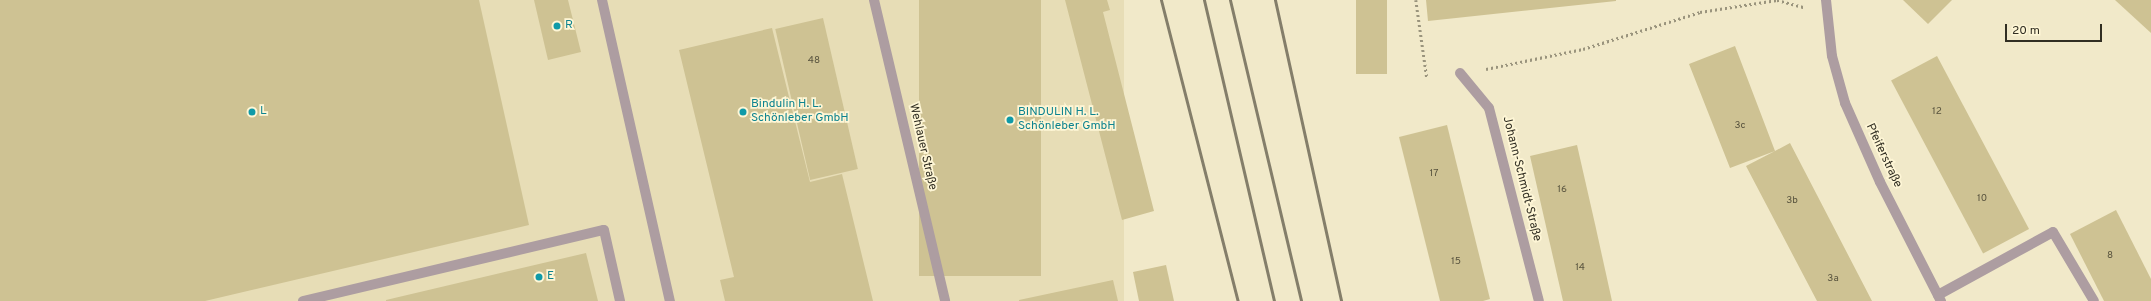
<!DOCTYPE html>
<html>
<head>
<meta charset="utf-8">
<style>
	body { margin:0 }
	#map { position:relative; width:2151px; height:301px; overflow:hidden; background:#f1e9c9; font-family:Overpass,sans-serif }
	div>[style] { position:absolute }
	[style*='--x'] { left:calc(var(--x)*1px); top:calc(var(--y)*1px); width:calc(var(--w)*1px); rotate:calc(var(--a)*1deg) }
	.built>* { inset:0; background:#e7ddb6; transform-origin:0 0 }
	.building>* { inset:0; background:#cec293; transform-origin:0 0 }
	.path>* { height:2.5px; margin-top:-1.25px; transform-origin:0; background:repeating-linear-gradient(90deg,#9a947d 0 2px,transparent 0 5px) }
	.service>* { height:10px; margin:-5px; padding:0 5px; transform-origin:5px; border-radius:5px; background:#ad9da1 }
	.minor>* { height:10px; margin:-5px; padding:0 5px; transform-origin:5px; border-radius:5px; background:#ad9da1 }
	.tertiary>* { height:10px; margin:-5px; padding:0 5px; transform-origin:5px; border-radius:5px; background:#ad9da1 }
	.rail>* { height:3px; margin:-1.5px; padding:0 1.5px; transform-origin:1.5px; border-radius:1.5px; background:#847e6a }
	.dots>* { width:11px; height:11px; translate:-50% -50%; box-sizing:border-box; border:2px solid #fef6d6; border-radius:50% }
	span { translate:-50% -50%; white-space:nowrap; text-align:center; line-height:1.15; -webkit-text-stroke:3.5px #fef6d6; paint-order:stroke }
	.number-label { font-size:10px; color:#58533e }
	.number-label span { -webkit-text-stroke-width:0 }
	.culture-label { font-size:12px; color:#0d838f }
	.left { translate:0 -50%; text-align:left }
	.street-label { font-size:12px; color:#312e22 }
	.scale { position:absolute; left:2005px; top:24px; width:97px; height:18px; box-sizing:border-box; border:2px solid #312e22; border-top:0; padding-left:5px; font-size:12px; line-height:14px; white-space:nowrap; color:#312e22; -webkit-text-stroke:3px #fef6d6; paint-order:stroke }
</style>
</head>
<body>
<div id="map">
	<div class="built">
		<i style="left:0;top:0;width:1124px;height:301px"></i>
	</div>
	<div class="building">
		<i style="clip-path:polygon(0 0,479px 0,529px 225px,205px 301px,0 301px)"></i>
		<i style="clip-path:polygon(534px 0,568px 0,581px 52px,548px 60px)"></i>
		<i style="left:919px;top:0;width:122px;height:276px"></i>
		<i style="clip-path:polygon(1065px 0,1107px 0,1110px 10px,1103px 12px,1154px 211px,1122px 220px)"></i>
		<i style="left:1356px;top:0;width:31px;height:74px"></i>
		<i style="clip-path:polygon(1426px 0,1616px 0,1616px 1px,1428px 21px)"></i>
		<i style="clip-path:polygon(1903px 0,1952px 0,1928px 24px)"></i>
		<i style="clip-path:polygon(2115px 0,2151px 0,2151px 33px)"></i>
		<i style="left:823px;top:18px;width:155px;height:49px;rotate:77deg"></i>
		<i style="clip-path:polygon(772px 28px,810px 182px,842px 174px,873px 301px,725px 301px,720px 280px,734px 277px,679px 50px)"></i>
		<i style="clip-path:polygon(1735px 46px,1775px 151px,1790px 143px,1872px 301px,1817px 301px,1746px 166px,1775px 151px,1730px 168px,1689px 64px)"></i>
		<i style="left:1937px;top:56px;width:196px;height:52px;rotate:62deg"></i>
		<i style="clip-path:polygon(1447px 125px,1490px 299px,1483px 301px,1440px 301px,1399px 137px)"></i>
		<i style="clip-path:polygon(1577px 145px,1595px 224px,1612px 301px,1563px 301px,1530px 156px)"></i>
		<i style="clip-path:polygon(2116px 210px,2151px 279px,2151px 301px,2104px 301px,2070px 234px)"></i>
		<i style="clip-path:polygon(586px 253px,598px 301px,386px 301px,386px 300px)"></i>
		<i style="clip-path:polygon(1166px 265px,1174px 301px,1139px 301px,1133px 272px)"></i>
		<i style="clip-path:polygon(1113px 280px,1118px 301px,1019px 301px,1019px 300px)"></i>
	</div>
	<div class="path">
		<i style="--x:1416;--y:0;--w:79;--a:82"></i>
		<i style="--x:1486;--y:69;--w:99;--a:-11.7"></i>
		<i style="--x:1583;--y:49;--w:123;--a:-17.5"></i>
		<i style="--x:1700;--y:12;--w:78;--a:-8.9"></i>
		<i style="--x:1777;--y:0;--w:28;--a:15"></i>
	</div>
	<div class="service">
		<i style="--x:602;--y:0;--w:309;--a:77.3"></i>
		<i style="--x:1938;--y:295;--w:131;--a:-28.7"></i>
		<i style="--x:2053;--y:232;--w:80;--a:59.3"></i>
		<i style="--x:303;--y:301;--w:309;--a:-13.3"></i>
		<i style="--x:604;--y:230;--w:73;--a:77.3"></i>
	</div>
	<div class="minor">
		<i style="--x:874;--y:0;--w:309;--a:76.7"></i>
		<i style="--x:1460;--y:73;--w:45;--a:50.4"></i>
		<i style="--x:1489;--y:108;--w:199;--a:75.5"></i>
	</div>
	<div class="tertiary">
		<i style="--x:1826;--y:0;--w:56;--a:83.9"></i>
		<i style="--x:1832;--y:56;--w:49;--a:74.5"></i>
		<i style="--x:1845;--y:103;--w:86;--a:66.1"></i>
		<i style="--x:1880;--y:182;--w:134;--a:62.9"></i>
	</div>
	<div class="rail">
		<i style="--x:1161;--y:0;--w:311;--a:75.7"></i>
		<i style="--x:1204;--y:0;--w:309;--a:76.9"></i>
		<i style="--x:1230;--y:0;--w:309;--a:76.7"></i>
		<i style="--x:1275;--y:0;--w:308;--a:77.6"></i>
	</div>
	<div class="dots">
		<i style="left:557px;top:26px;background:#0f9aa8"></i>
		<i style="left:252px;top:112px;background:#0f9aa8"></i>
		<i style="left:743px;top:112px;background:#0f9aa8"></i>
		<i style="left:1010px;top:120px;background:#0f9aa8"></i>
		<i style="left:539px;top:277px;background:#0f9aa8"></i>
	</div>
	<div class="number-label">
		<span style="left:814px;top:61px">48</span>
		<span style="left:1937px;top:112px">12</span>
		<span style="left:1740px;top:126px">3c</span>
		<span style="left:1434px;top:174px">17</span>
		<span style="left:1562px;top:190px">16</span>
		<span style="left:1982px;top:199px">10</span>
		<span style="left:1792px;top:201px">3b</span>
		<span style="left:2110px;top:256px">8</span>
		<span style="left:1456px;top:262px">15</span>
		<span style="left:1580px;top:268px">14</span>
		<span style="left:1833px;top:279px">3a</span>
	</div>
	<div class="culture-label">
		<span class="left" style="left:565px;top:26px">R</span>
		<span class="left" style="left:751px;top:112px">Bindulin H. L.<br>Schönleber GmbH</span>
		<span class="left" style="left:260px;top:112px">L</span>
		<span class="left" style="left:1018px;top:120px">BINDULIN H. L.<br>Schönleber GmbH</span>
		<span class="left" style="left:547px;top:277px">E</span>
	</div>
	<div class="street-label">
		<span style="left:922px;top:147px;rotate:77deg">Wehlauer Straße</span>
		<span style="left:1883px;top:156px;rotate:65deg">Pfeiferstraße</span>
		<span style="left:1521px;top:179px;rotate:76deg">Johann-Schmidt-Straße</span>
	</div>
	<div class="scale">20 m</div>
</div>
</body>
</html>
